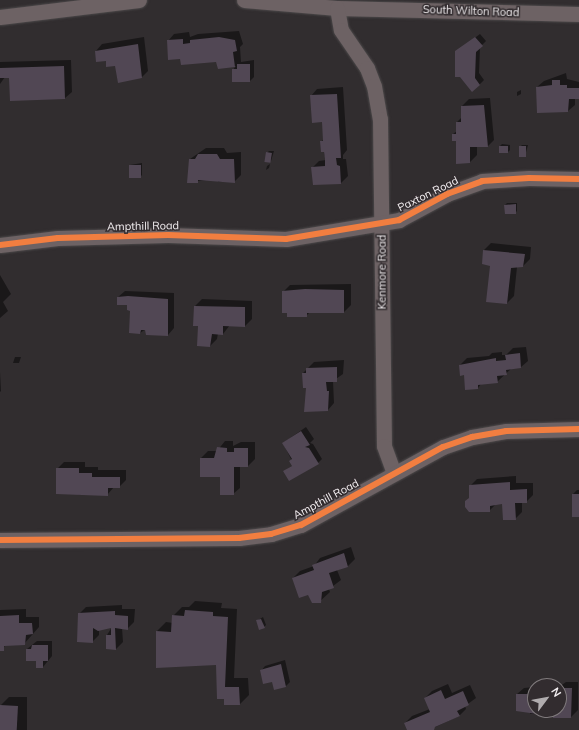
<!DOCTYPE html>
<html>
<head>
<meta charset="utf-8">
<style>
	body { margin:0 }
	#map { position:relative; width:579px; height:730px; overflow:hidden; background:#312d2f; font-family:Mulish,sans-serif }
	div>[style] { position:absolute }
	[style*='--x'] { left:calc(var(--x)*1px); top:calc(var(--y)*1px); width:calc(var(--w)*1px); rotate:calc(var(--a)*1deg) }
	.shadow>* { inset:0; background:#0007 }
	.building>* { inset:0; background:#514754; transform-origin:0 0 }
	.roads { filter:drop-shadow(0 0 1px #4c494a) drop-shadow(0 0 1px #4c494a) }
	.minor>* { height:15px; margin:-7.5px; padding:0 7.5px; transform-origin:7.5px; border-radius:7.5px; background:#6d6264 }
	.cycleway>* { height:6px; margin:-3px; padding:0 3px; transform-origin:3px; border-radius:3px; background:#f27e40 }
	span { translate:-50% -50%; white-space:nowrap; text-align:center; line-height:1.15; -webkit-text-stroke:3px #322c2f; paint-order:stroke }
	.street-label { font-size:11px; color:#f5f1f3 }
	.north { position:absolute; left:527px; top:678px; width:40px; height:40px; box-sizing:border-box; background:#322c2f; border:1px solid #807b7d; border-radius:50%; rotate:58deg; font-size:11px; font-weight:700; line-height:16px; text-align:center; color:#f5f1f3 }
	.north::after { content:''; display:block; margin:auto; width:14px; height:18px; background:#b0acae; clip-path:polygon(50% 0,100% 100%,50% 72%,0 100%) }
</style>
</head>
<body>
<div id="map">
	<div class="shadow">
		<i style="clip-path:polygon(239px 31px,243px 44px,240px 47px,241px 62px,254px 60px,254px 77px,250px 81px,233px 70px,236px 66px,219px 68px,217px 61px,180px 58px,168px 41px,174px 34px,189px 32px,190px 37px,198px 34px)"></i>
		<i style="clip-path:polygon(480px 34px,486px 41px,480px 47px,479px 73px,484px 80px,479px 85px,456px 52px)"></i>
		<i style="clip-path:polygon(144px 37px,148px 71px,142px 77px,106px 60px,96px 51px,102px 44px)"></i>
		<i style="clip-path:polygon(71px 60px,72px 92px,65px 98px,10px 77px,5px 77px,0 84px,0 62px)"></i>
		<i style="clip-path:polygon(566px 73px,567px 79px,579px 82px,579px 98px,575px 98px,575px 105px,568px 111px,537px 87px,544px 81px)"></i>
		<i style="clip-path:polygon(343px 87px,347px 150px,343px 155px,343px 159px,346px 159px,348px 176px,341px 183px,312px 168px,319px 161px,326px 160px,321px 142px,324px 139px,323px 121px,311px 96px,317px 89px)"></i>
		<i style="clip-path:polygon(521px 90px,521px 94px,517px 96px,517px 92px)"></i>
		<i style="clip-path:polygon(490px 98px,494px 140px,488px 146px,477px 146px,477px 155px,470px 162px,453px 134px,457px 131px,457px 122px,462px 117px,462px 106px,469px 99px)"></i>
		<i style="clip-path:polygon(502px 144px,510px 145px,510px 150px,508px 152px,500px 146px)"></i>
		<i style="clip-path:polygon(522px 145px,528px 145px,525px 156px,520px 147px)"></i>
		<i style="clip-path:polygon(206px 148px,224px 148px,227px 153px,241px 152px,241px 175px,234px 182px,218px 182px,218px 179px,188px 182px,190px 159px)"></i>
		<i style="clip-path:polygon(269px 151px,274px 151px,271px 161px,267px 153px)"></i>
		<i style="clip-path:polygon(142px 163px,142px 175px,140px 177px,130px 165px)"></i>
		<i style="clip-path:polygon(270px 164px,269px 168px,266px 170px,267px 166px)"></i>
		<i style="clip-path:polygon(507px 203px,517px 203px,517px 211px,515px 213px,505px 205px)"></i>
		<i style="clip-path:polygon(491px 243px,531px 247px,530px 259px,523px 266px,517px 267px,514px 296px,507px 303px,487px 301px,491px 265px,484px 250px)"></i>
		<i style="clip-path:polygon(0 275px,11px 294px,3px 302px,8px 311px,0 318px)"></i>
		<i style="clip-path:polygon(351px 284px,351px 305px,344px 312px,310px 312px,306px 316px,283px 292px,290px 285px)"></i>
		<i style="clip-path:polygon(125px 291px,174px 293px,174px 328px,168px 335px,146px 329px,140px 333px,128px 304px,118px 297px)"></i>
		<i style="clip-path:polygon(202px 299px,252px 301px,252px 319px,245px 326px,230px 325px,223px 334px,218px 333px,217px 339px,210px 346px,199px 325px,195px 306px)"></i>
		<i style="clip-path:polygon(526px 347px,528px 361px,521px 367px,512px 368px,497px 382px,481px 384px,478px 388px,460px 365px,467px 358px,489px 356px,492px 353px,502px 352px,502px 355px,506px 355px,513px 348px)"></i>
		<i style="clip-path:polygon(15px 357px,21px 357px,19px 363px,13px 363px)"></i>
		<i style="clip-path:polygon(344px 360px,343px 374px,333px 381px,334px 403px,328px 410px,307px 387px,303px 373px,314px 362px)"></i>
		<i style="clip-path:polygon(0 372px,1px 391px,0 392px)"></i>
		<i style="clip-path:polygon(306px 427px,314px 439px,310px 443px,313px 444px,322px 459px,318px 463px,287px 469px,294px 465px,283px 443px)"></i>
		<i style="clip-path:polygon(225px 441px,233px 441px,233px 446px,241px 442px,255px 442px,255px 459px,248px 466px,240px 466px,240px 488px,233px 494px,221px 476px,201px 476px,201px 458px,208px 451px,217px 451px)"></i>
		<i style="clip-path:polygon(64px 462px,85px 462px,85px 467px,98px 467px,98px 470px,126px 470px,126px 480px,119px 487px,114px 487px,107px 495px,79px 495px,57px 469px)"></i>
		<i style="clip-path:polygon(516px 476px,516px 483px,533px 483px,533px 495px,526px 502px,522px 502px,522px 512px,515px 519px,503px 503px,496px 504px,489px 511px,470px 497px,470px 486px,477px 479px)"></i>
		<i style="clip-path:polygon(577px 490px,579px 490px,579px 515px,573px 494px)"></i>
		<i style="clip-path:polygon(351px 547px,355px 559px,348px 566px,337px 570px,341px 580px,329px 589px,330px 592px,318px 603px,312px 602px,309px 594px,293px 578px,300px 571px,314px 566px,320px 558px)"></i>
		<i style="clip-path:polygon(195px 601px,222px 603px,221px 608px,237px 609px,234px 678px,248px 678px,249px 695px,240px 704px,225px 698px,217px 664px,157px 667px,157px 631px,166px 622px,173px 623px,173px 616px,182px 607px,189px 607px)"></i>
		<i style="clip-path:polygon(122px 605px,122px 609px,135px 609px,134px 622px,127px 629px,122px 628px,123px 642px,116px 649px,107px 648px,107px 635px,112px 627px,99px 630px,99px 635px,92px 642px,79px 614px,86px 607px)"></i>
		<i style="clip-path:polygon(26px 609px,26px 617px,39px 617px,39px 627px,24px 644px,5px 645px,3px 650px,0 650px,0 610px)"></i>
		<i style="clip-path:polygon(263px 617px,266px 625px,264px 627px,257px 621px)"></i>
		<i style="clip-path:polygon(37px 641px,52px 641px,52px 656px,43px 667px,27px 649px)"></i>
		<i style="clip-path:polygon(285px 660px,290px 682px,286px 686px,261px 671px,265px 666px)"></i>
		<i style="clip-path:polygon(540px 681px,551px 682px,551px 686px,536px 686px)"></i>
		<i style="clip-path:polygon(566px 682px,578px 682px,578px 710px,571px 717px,549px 710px,559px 710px,559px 687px)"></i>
		<i style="clip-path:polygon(448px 684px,452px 693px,470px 685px,476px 698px,465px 706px,466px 709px,459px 716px,429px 730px,409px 730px,405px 723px,412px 716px,430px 709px,425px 698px,432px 691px)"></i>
		<i style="clip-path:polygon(535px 687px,535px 710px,548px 710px,544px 714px,530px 714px,531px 710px,517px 694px,524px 688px)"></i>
		<i style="clip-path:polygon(9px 697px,27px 697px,27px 730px,0 730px,0 706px)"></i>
	</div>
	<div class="building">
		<i style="clip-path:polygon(219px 37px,235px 40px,237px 51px,233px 52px,235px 67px,218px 69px,216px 62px,181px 65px,180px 59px,168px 60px,167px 40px,183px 39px,183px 44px,190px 43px,190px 40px)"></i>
		<i style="clip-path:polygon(475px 37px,483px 46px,476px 52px,475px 78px,480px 85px,472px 92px,460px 77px,455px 77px,455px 51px)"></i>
		<i style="clip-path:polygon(138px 44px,142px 78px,118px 83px,115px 66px,106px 67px,106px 61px,96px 62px,95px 51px)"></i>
		<i style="clip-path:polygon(237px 64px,250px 64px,250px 82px,232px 82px,232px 69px,237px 69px)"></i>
		<i style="clip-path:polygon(64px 66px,65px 99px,10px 101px,9px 78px,0 78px,0 68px)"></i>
		<i style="clip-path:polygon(552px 80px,560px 80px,560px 85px,567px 85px,567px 88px,579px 88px,579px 99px,569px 99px,568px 112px,537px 113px,536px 87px,552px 85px)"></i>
		<i style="clip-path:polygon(337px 94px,341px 158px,336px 158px,337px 165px,340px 166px,341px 184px,313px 185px,311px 167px,325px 166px,325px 159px,324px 152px,321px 152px,320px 141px,323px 141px,322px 122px,312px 123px,310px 95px)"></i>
		<i style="clip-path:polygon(484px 105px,488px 147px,470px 147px,470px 163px,456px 164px,456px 141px,452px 141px,452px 134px,456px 134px,456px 122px,461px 122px,461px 106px)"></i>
		<i style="left:499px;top:146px;width:9px;height:7px"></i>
		<i style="left:519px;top:146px;width:7px;height:11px"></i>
		<i style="left:266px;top:152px;width:6px;height:10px;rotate:9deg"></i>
		<i style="clip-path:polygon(198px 154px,217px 154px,220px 159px,234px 159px,235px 183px,198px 180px,198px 183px,187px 183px,189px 159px,195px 159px)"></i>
		<i style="left:129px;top:165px;width:12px;height:13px"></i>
		<i style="clip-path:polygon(516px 204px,516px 214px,505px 214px,504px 205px)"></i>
		<i style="clip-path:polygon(483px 250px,525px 254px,523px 267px,511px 268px,507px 304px,486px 302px,490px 266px,482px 264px)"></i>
		<i style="clip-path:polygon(305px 289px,344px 290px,344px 313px,307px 313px,307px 317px,287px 317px,287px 313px,282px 313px,282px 291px)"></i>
		<i style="clip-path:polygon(128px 296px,168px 299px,168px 336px,146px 335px,145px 330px,141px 330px,140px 334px,129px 333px,130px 311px,127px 310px,127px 305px,117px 305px,117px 297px)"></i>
		<i style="clip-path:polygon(194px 306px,245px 307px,245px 327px,223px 326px,223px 335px,212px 334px,210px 347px,197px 346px,198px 326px,193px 326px)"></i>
		<i style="clip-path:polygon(520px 353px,521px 368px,506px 370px,507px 375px,497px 376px,498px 383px,478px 385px,478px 389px,465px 390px,464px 375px,460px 376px,459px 365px,496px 358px,496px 361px,506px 360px,505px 355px)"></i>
		<i style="clip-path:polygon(337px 367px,337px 382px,326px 382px,327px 391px,329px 391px,328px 411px,304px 412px,306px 388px,303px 388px,302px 373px,306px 373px,306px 368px)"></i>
		<i style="clip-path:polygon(301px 431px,310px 445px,305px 447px,309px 448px,319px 464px,289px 481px,283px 471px,292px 466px,289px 461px,292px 459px,282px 443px)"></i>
		<i style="clip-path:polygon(217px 447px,227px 448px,227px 452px,234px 452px,234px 448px,248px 448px,248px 467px,234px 467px,234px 495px,220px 495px,220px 477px,200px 477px,200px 458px,214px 458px)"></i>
		<i style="clip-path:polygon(56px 468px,79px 468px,79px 473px,92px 473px,92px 477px,120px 477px,120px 488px,108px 488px,108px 496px,56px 494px)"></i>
		<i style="clip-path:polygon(510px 482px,510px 490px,527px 489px,527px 503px,515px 503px,516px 520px,503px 520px,502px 504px,490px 506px,490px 512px,469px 512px,465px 507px,465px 501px,469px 498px,469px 485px)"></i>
		<i style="left:572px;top:494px;width:7px;height:23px"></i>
		<i style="clip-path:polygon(344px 553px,348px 567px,329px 573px,334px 588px,322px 592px,321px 603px,312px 603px,308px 595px,299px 598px,292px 578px,314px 570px,312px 565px)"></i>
		<i style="clip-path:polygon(185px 610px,213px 612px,213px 616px,228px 617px,225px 687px,239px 687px,240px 705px,224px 705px,224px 699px,217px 699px,216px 665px,156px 668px,156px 631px,171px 632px,172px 615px,184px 616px)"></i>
		<i style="clip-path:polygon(115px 611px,115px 615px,128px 616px,128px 630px,115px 628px,116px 650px,106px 649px,106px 635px,111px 635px,111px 628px,98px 631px,93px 628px,93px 643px,77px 642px,78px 613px)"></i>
		<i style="clip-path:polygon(19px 615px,19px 623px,32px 623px,33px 634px,26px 635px,25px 645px,4px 646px,4px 651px,0 651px,0 616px)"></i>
		<i style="clip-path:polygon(261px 619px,265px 628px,259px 630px,256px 620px)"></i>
		<i style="clip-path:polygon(32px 645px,48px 645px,48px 661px,43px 661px,43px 668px,36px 668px,36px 661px,26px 661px,26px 649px,31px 649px)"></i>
		<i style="clip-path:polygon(281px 664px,286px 687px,274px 690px,272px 682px,263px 684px,260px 670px)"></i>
		<i style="clip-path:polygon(533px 688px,535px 688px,535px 710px,544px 710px,544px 715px,516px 711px,516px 694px,533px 694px)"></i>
		<i style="clip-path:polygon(559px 688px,572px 688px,571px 718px,553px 718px,553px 710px,559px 710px)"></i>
		<i style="clip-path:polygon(441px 690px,445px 699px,463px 691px,469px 705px,457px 711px,460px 716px,435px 727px,434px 730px,407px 730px,404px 723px,430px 712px,424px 698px)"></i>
		<i style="left:0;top:705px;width:18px;height:25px;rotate:3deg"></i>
	</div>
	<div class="roads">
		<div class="minor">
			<i style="--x:244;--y:0;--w:93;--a:4.9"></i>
			<i style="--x:337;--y:8;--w:242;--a:1.4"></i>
			<i style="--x:337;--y:8;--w:22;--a:80"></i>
			<i style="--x:341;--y:30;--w:46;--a:55.6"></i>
			<i style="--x:367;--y:68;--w:19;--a:69"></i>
			<i style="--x:374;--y:86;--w:34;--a:80"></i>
			<i style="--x:380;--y:119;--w:327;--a:89.3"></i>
			<i style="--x:384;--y:446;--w:29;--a:70"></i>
			<i style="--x:0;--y:17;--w:140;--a:-7"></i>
			<i style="--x:0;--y:245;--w:58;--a:-6.9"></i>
			<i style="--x:58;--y:238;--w:110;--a:-1.6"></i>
			<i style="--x:168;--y:235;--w:118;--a:1.9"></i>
			<i style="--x:286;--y:239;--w:115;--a:-9.5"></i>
			<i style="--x:399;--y:220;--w:55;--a:-28.4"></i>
			<i style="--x:447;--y:194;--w:37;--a:-20"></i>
			<i style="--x:482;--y:181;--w:47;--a:-3.7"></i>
			<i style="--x:529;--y:178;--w:50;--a:1.1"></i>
			<i style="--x:0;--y:540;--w:239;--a:-0.5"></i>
			<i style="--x:239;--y:538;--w:32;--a:-7"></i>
			<i style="--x:271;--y:534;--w:31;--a:-17"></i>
			<i style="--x:301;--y:525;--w:162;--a:-28.8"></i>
			<i style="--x:443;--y:447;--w:31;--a:-19"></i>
			<i style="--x:472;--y:437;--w:35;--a:-10"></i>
			<i style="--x:506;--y:431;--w:73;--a:-1.6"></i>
		</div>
	</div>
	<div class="cycleway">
		<i style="--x:0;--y:245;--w:58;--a:-6.9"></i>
		<i style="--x:58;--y:238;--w:110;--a:-1.6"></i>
		<i style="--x:168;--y:235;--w:118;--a:1.9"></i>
		<i style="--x:286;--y:239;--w:115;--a:-9.5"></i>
		<i style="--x:399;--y:220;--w:55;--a:-28.4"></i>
		<i style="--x:447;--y:194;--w:37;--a:-20"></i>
		<i style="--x:482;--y:181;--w:47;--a:-3.7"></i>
		<i style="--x:529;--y:178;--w:50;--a:1.1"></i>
		<i style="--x:0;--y:540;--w:239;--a:-0.5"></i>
		<i style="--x:239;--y:538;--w:32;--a:-7"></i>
		<i style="--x:271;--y:534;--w:31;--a:-17"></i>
		<i style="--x:301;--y:525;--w:162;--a:-28.8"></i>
		<i style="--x:443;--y:447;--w:31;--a:-19"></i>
		<i style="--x:472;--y:437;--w:35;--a:-10"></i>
		<i style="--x:506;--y:431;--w:73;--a:-1.6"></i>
	</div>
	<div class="street-label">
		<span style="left:471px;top:11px;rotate:2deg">South Wilton Road</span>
		<span style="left:428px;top:194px;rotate:-26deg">Paxton Road</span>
		<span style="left:143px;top:226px;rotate:-1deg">Ampthill Road</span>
		<span style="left:382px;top:272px;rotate:-90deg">Kenmore Road</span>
		<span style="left:326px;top:499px;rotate:-28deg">Ampthill Road</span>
	</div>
	<div class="north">N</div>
</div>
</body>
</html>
